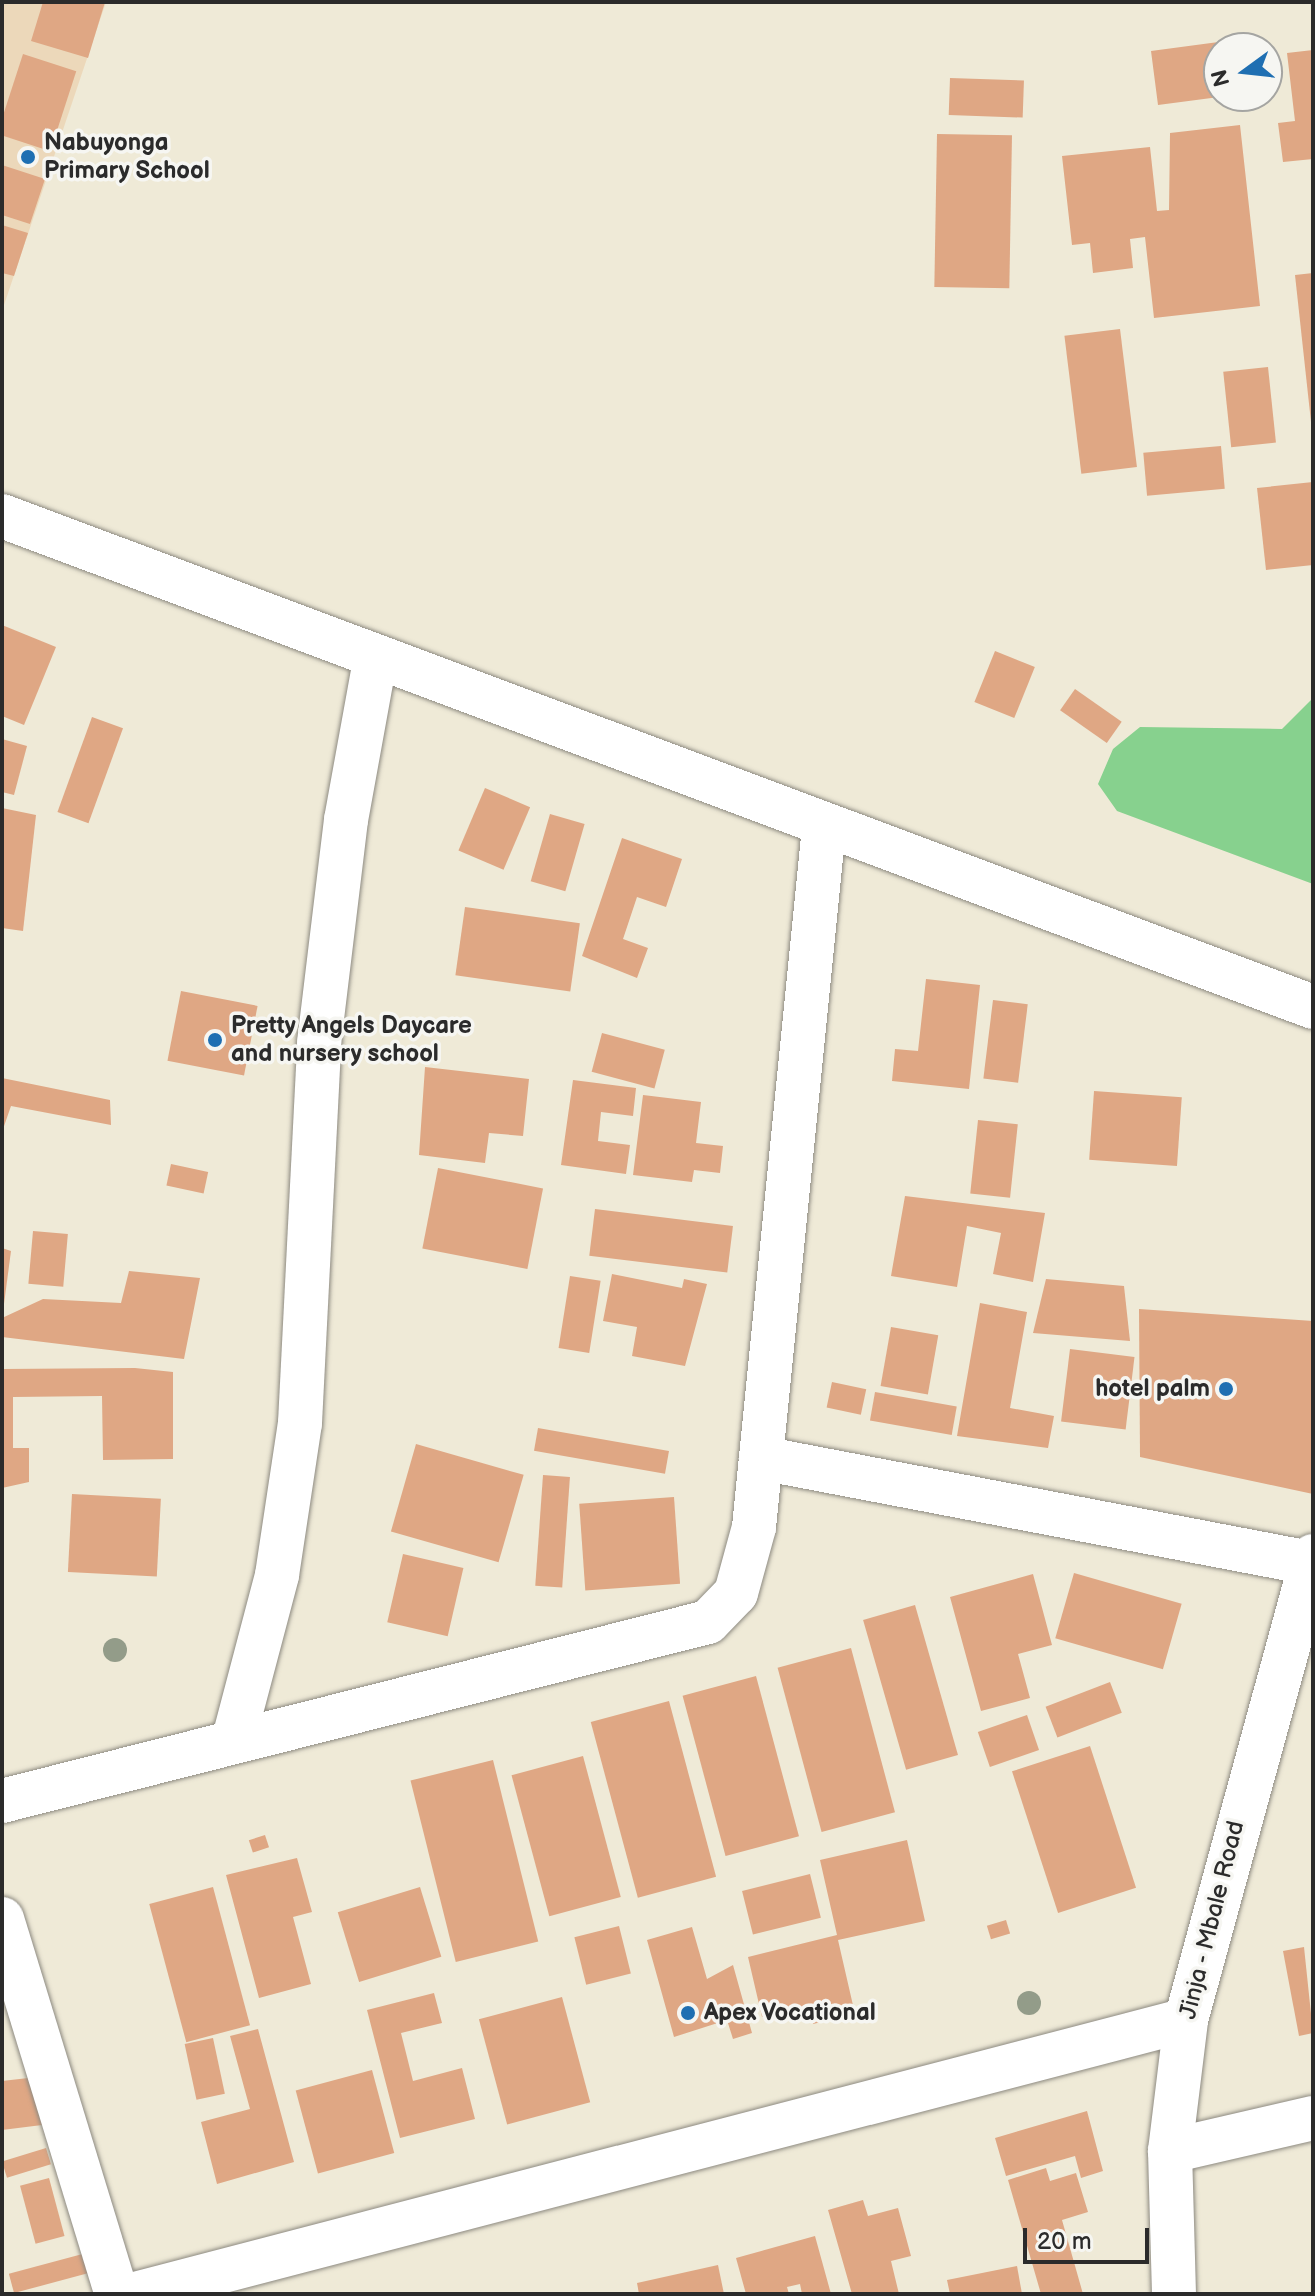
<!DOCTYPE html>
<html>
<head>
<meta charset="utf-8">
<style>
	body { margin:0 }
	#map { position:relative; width:1315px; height:2296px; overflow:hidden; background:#efead7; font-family:"Balsamiq Sans",sans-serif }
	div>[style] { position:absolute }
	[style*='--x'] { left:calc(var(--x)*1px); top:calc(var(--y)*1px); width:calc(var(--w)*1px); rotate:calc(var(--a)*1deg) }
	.built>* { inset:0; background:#ecd8ba }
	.green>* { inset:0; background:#87d18e }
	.building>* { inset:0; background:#dfa784; transform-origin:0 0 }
	.roads { filter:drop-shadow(0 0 2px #8d8a81) drop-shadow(0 0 2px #8d8a81) }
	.minor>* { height:44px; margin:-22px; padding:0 22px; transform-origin:22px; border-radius:22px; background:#fff }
	.major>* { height:44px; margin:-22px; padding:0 22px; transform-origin:22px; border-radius:22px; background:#fff }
	.trees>* { width:24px; height:24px; margin:-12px; border-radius:50%; background:#939c89 }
	.dots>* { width:22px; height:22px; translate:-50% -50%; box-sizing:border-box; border:4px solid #f6f6f2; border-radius:50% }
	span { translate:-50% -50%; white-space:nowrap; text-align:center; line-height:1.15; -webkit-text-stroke:7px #f6f6f2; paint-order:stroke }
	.poi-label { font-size:24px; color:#2b2b2b; font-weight:700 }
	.left { translate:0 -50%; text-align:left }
	.right { translate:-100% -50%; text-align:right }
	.street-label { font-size:24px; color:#2b2b2b }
	.frame { position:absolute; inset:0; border:4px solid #2b2b2b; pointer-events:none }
	.north { position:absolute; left:1203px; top:32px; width:80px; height:80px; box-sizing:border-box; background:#f6f6f2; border:2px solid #a5a5a2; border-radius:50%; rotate:255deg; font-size:22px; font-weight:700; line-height:32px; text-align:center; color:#2b2b2b }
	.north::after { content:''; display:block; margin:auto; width:28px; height:36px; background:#1f6fb2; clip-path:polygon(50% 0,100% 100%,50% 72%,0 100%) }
	.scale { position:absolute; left:1023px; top:2228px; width:126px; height:36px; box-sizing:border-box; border:4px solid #2b2b2b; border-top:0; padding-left:10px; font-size:24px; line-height:28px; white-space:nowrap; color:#2b2b2b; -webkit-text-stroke:6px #f6f6f2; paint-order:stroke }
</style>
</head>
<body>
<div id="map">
	<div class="built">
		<i style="clip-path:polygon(2px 2px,106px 2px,2px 311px)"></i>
	</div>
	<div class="green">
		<i style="clip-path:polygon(1313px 698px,1313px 884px,1117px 811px,1098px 784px,1113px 749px,1140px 727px,1282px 729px)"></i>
	</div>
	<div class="building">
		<i style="clip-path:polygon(43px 2px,105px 2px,88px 58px,31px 41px)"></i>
		<i style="clip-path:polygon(1226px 41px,1219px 48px,1219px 97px,1158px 105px,1151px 51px)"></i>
		<i style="clip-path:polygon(1313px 50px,1313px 159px,1283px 162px,1278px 123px,1295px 121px,1287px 53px)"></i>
		<i style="left:23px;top:54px;width:56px;height:84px;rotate:18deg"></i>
		<i style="left:950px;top:78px;width:74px;height:37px;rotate:2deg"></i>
		<i style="clip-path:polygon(1240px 125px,1260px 306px,1154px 318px,1145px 237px,1130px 239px,1133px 268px,1093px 273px,1090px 243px,1072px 245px,1062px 156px,1150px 147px,1157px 211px,1169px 210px,1170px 133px)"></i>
		<i style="left:937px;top:134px;width:75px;height:153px;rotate:1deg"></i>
		<i style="clip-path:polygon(2px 165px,45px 179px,30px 224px,2px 215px)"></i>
		<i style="clip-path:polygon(2px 225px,28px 233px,14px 276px,2px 273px)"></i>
		<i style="clip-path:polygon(1313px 273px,1313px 422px,1311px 422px,1295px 275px)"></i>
		<i style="left:1120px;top:329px;width:139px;height:56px;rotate:83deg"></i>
		<i style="left:1268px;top:367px;width:76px;height:45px;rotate:84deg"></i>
		<i style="left:1221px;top:446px;width:43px;height:78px;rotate:85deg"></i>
		<i style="clip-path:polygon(1313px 482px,1313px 565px,1266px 570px,1257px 488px)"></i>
		<i style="clip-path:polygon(2px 625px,56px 647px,24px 725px,2px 716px)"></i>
		<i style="left:995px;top:651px;width:43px;height:55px;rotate:22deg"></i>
		<i style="left:1075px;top:689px;width:57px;height:26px;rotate:35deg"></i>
		<i style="left:92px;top:717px;width:33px;height:101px;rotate:20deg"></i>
		<i style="clip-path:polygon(2px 739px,27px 746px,14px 795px,2px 792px)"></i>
		<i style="left:485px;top:788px;width:49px;height:68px;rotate:23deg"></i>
		<i style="clip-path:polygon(2px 808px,36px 815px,23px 931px,2px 928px)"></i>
		<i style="left:550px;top:814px;width:36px;height:70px;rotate:16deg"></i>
		<i style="clip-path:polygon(622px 838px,682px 859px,666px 907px,637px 897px,623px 939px,648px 948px,637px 978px,582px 956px)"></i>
		<i style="left:465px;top:907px;width:116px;height:69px;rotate:8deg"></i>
		<i style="clip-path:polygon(926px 979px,980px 985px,969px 1089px,892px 1081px,895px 1049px,918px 1051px)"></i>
		<i style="left:181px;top:991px;width:78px;height:71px;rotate:11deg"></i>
		<i style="left:993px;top:1000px;width:35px;height:79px;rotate:7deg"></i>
		<i style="left:602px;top:1033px;width:65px;height:40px;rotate:15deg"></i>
		<i style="clip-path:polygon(425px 1067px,529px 1079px,523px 1136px,489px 1133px,485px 1163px,419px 1155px)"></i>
		<i style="clip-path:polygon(2px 1078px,110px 1100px,111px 1125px,11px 1106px,2px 1132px)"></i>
		<i style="clip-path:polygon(573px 1080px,636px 1088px,633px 1116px,601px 1112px,598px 1141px,630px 1145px,626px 1174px,561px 1165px)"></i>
		<i style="left:1094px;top:1091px;width:88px;height:69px;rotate:4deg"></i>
		<i style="clip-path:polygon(643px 1095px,701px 1102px,696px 1143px,723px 1146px,720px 1173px,694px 1170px,692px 1182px,633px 1175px)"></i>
		<i style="left:978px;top:1120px;width:40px;height:74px;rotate:6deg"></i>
		<i style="left:171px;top:1164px;width:38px;height:22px;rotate:12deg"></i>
		<i style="left:438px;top:1168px;width:107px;height:82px;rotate:11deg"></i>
		<i style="clip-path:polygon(905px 1196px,1045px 1213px,1033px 1282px,993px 1274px,1001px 1233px,967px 1226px,957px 1287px,891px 1276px)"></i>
		<i style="left:595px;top:1209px;width:139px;height:47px;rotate:7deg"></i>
		<i style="left:33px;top:1231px;width:35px;height:53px;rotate:5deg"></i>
		<i style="clip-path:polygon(2px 1248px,11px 1251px,4px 1304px,2px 1304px)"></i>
		<i style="clip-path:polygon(129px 1271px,200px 1278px,184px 1359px,2px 1337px,2px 1318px,43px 1299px,121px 1303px)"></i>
		<i style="clip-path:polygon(612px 1274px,682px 1288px,684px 1279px,707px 1284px,685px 1366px,632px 1356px,637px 1327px,603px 1321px)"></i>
		<i style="left:570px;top:1276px;width:31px;height:73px;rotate:9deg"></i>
		<i style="clip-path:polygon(1046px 1279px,1124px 1286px,1130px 1341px,1033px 1333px)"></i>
		<i style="clip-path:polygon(980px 1303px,1027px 1312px,1010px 1408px,1054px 1416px,1048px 1448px,957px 1436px)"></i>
		<i style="clip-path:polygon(1139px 1309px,1313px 1321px,1313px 1494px,1140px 1457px)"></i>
		<i style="left:891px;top:1327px;width:48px;height:60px;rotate:10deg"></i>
		<i style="left:1070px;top:1349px;width:65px;height:73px;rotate:7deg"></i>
		<i style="clip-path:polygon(135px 1368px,173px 1372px,173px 1459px,103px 1460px,102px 1396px,13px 1397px,13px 1448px,29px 1448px,29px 1482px,2px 1488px,2px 1369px)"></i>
		<i style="left:832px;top:1382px;width:35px;height:26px;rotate:12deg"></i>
		<i style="left:875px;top:1392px;width:83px;height:29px;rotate:10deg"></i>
		<i style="left:538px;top:1428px;width:133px;height:23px;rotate:10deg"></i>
		<i style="left:416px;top:1444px;width:112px;height:91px;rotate:16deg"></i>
		<i style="left:543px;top:1475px;width:27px;height:111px;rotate:4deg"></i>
		<i style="left:72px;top:1494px;width:89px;height:78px;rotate:3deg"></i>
		<i style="left:674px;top:1497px;width:87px;height:95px;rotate:86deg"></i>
		<i style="left:403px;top:1554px;width:62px;height:70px;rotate:13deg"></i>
		<i style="left:1074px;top:1573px;width:112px;height:68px;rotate:16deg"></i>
		<i style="clip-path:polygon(1033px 1574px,1052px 1645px,1018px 1654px,1030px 1698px,981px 1711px,950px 1597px)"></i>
		<i style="left:915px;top:1605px;width:156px;height:54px;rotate:74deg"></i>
		<i style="left:851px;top:1648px;width:170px;height:76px;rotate:75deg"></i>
		<i style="left:756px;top:1676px;width:166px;height:76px;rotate:75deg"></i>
		<i style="left:1110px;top:1682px;width:33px;height:69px;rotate:69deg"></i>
		<i style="left:669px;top:1701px;width:182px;height:81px;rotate:75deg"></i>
		<i style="left:1027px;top:1715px;width:37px;height:52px;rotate:71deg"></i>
		<i style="left:1090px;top:1746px;width:149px;height:82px;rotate:72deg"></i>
		<i style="left:583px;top:1756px;width:146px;height:74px;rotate:75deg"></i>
		<i style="left:493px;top:1760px;width:187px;height:85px;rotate:76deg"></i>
		<i style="left:265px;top:1835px;width:13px;height:17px;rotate:72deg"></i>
		<i style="clip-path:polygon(907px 1840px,925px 1921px,838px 1940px,855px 2014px,813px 2024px,809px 2005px,762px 2017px,748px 1957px,837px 1935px,820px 1860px)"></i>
		<i style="clip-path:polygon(297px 1858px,312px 1912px,293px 1917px,311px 1984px,259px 1998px,226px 1875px)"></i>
		<i style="left:810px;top:1874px;width:45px;height:70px;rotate:76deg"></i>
		<i style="left:213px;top:1887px;width:143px;height:66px;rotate:75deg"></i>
		<i style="left:420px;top:1887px;width:73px;height:86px;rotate:73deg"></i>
		<i style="left:1006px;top:1920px;width:14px;height:20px;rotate:73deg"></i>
		<i style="left:619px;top:1926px;width:49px;height:46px;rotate:76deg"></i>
		<i style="clip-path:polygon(692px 1927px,707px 1979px,733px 1965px,752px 2033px,733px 2039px,727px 2020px,674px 2037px,647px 1940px)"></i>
		<i style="clip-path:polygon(1304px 1947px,1313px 2033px,1299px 2036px,1283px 1951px)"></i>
		<i style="clip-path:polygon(434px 1993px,442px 2023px,401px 2033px,413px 2081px,462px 2068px,475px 2119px,400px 2138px,367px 2010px)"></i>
		<i style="left:562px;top:1997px;width:109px;height:86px;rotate:75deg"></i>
		<i style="clip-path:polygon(258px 2029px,294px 2162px,217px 2184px,201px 2122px,250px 2109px,230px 2036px)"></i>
		<i style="left:213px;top:2038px;width:57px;height:29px;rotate:78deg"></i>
		<i style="left:372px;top:2070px;width:86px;height:79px;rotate:75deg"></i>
		<i style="clip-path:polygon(37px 2077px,42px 2125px,2px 2130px,2px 2081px)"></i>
		<i style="clip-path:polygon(1087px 2111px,1103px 2171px,1081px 2178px,1075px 2156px,1006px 2176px,995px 2138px)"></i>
		<i style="left:46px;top:2148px;width:17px;height:46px;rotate:73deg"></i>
		<i style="clip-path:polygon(1046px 2168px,1050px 2181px,1076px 2173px,1088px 2212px,1062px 2220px,1083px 2294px,1041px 2294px,1008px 2180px)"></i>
		<i style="left:49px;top:2178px;width:60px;height:30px;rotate:75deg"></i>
		<i style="clip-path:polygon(863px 2200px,868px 2216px,898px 2208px,911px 2256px,891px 2261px,899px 2294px,852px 2294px,828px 2210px)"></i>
		<i style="clip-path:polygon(815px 2236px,831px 2294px,802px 2294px,800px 2284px,787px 2287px,789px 2294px,746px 2294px,736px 2258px)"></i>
		<i style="left:90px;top:2252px;width:20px;height:84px;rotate:75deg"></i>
		<i style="clip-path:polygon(718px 2265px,724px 2294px,639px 2294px,637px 2283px)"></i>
		<i style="clip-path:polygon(1017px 2266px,1022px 2294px,950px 2294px,947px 2280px)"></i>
	</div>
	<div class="roads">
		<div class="minor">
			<i style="--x:2;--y:516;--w:1400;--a:20.53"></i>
			<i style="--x:761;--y:1458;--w:559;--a:10.83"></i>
			<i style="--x:233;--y:1742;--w:173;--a:-75.2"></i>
			<i style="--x:277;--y:1575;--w:154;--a:-81.4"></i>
			<i style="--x:300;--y:1423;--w:380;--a:-87.1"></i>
			<i style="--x:319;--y:1043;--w:225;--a:-83.1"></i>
			<i style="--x:346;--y:820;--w:162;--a:-79.7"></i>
			<i style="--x:2;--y:1801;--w:728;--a:-14.23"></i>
			<i style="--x:708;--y:1622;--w:40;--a:-46"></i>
			<i style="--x:736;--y:1593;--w:68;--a:-74.7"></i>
			<i style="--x:754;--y:1527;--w:703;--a:-84.29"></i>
			<i style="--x:2;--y:1919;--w:392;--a:73"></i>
			<i style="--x:1170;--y:2151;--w:147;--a:-13"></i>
			<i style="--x:135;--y:2294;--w:1086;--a:-14.61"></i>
		</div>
		<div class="major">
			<i style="--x:1174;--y:2294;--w:143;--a:-91.6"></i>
			<i style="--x:1170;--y:2151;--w:132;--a:-83"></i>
			<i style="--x:1186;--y:2020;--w:481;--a:-74.7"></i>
		</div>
	</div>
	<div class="trees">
		<i style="left:115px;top:1650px"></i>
		<i style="left:1029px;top:2003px"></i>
	</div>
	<div class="dots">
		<i style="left:28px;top:157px;background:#1f6fb2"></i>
		<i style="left:215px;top:1040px;background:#1f6fb2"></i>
		<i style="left:1226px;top:1389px;background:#1f6fb2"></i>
		<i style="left:688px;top:2013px;background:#1f6fb2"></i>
	</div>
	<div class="poi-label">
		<span class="left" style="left:44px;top:157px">Nabuyonga<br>Primary School</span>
		<span class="left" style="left:231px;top:1040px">Pretty Angels Daycare<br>and nursery school</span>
		<span class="right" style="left:1210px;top:1389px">hotel palm</span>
		<span class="left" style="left:704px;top:2013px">Apex Vocational</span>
	</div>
	<div class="street-label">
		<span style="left:1212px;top:1920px;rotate:-76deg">Jinja - Mbale Road</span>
	</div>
	<div class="frame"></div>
	<div class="north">N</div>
	<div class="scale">20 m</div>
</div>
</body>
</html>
